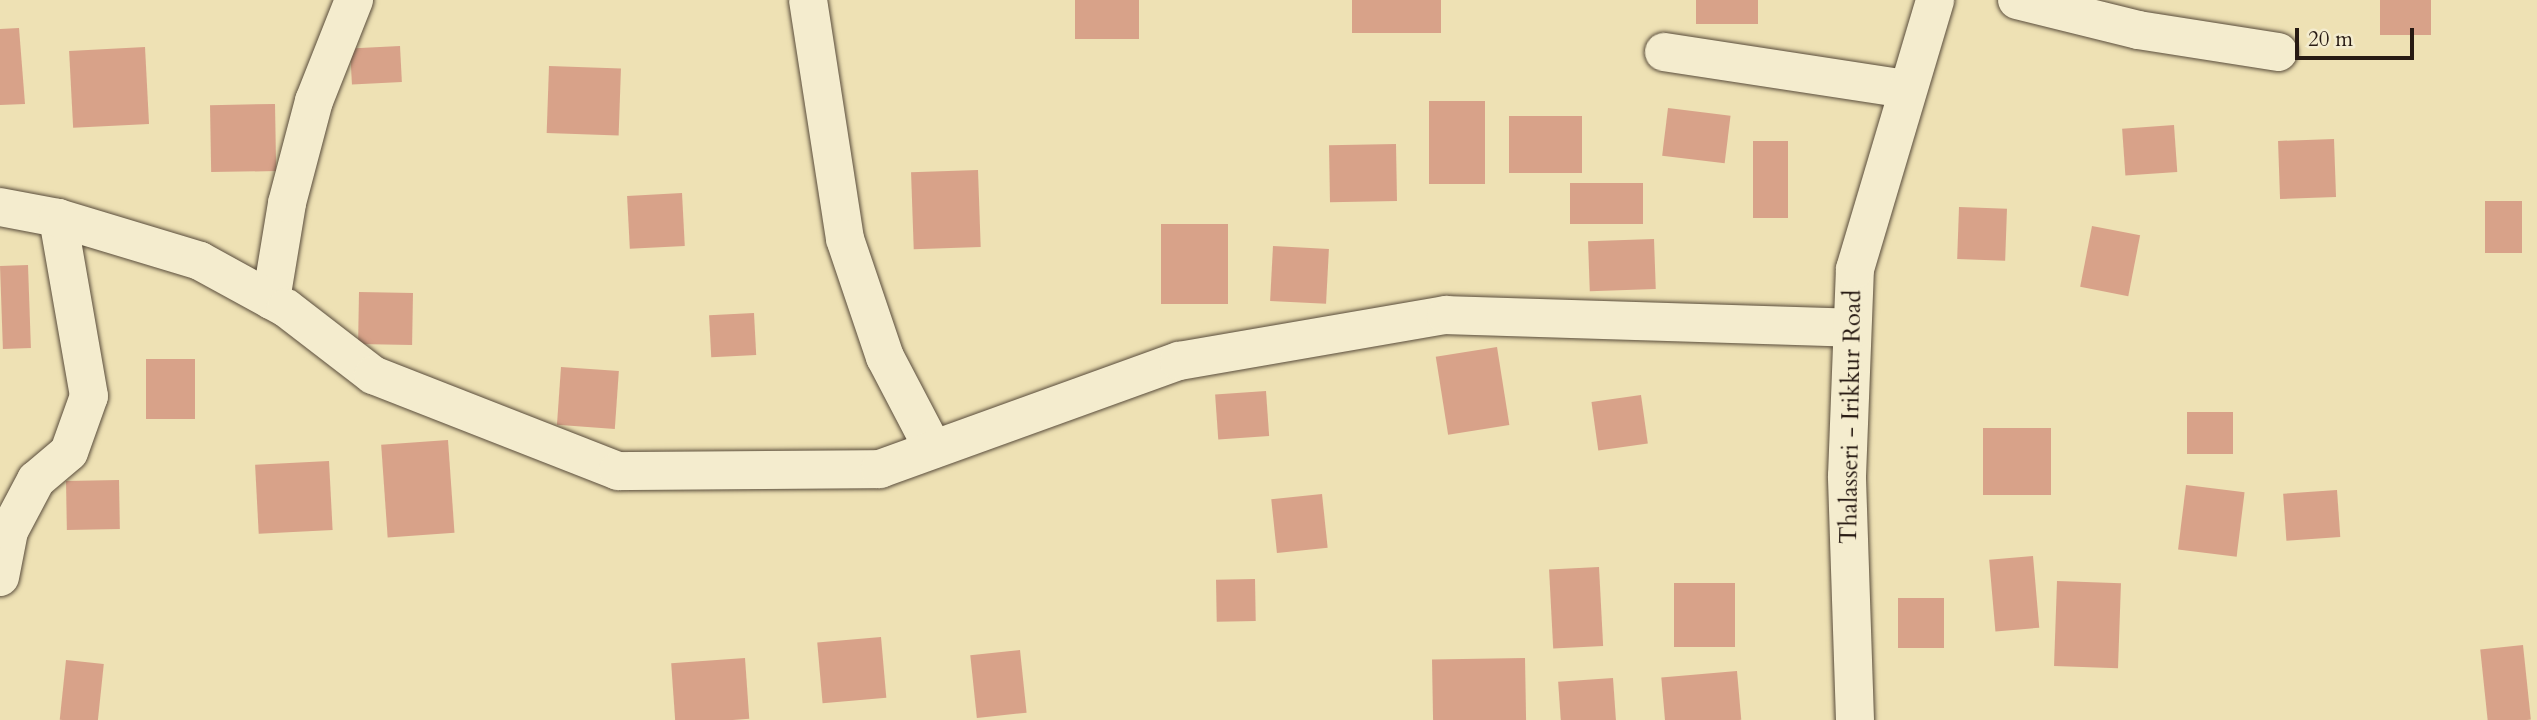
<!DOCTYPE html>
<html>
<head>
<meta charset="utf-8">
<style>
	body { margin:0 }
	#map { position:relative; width:2537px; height:720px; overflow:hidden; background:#eee1b4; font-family:Cardo,serif }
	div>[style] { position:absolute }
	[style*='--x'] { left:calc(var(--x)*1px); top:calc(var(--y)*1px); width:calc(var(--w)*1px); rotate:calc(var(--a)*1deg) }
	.building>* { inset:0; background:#d8a289; transform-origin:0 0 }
	.roads { filter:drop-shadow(0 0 2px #594c3b) drop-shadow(0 0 2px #594c3b) }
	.minor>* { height:38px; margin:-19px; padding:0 19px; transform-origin:19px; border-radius:19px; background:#f4ecce }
	.secondary>* { height:38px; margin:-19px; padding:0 19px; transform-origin:19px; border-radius:19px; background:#f4ecce }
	span { translate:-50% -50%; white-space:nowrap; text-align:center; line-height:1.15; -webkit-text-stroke:5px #f4ecce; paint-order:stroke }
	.street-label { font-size:24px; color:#271a13 }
	.scale { position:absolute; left:2295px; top:28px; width:119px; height:32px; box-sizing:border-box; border:4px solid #271a13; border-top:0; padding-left:9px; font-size:21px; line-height:24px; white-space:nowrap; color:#271a13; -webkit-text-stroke:5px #f4ecce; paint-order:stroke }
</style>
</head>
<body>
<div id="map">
	<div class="building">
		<i style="left:1075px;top:0;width:64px;height:39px"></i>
		<i style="left:1352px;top:0;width:89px;height:33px"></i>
		<i style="left:1696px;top:0;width:62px;height:24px"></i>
		<i style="left:2380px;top:0;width:51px;height:35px"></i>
		<i style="clip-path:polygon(19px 28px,25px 104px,0 105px,0 29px)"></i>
		<i style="left:400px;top:46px;width:36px;height:50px;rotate:87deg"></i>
		<i style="left:145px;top:47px;width:77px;height:76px;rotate:87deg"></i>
		<i style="left:549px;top:66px;width:72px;height:67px;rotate:2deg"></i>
		<i style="left:1429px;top:101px;width:56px;height:83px"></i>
		<i style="left:275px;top:104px;width:67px;height:65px;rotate:89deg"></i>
		<i style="left:1668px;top:108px;width:63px;height:48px;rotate:7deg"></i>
		<i style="left:1509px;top:116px;width:73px;height:57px"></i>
		<i style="left:2174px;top:125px;width:47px;height:52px;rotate:86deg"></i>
		<i style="left:2334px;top:139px;width:58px;height:56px;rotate:88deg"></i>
		<i style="left:1753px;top:141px;width:35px;height:77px"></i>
		<i style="left:1396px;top:144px;width:57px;height:67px;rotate:89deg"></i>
		<i style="left:978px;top:170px;width:77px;height:67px;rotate:88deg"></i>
		<i style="left:1643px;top:183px;width:41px;height:73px;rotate:90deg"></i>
		<i style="left:682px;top:193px;width:53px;height:55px;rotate:87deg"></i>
		<i style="left:2485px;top:201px;width:37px;height:52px"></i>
		<i style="left:1959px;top:207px;width:48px;height:52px;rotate:2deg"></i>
		<i style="left:1161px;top:224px;width:67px;height:80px"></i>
		<i style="left:2092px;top:226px;width:49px;height:62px;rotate:11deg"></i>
		<i style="left:1654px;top:239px;width:50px;height:66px;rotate:88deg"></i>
		<i style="left:1273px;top:246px;width:56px;height:55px;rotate:3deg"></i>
		<i style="left:28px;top:265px;width:83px;height:28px;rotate:88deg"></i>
		<i style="left:359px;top:292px;width:54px;height:52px;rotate:1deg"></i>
		<i style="left:754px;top:313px;width:42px;height:45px;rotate:87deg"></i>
		<i style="left:1497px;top:347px;width:79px;height:62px;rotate:81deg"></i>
		<i style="left:146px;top:359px;width:49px;height:60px"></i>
		<i style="left:561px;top:367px;width:58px;height:58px;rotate:4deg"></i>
		<i style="left:1266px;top:391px;width:45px;height:51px;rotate:86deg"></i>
		<i style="left:1641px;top:395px;width:49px;height:50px;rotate:82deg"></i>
		<i style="left:2187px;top:412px;width:46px;height:42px"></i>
		<i style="left:1983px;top:428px;width:68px;height:67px"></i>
		<i style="left:448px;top:440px;width:93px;height:67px;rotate:86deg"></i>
		<i style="left:329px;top:461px;width:69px;height:74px;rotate:87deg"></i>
		<i style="left:119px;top:480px;width:49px;height:53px;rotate:89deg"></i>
		<i style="left:2186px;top:485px;width:59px;height:65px;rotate:7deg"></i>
		<i style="left:2337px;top:490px;width:47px;height:54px;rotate:86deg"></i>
		<i style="left:1322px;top:494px;width:54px;height:51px;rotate:84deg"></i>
		<i style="left:2033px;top:556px;width:72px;height:44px;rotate:85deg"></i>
		<i style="left:1599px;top:567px;width:79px;height:50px;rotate:87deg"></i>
		<i style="left:1255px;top:579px;width:42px;height:39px;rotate:89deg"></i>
		<i style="left:2057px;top:581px;width:64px;height:85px;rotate:2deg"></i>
		<i style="left:1674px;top:583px;width:61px;height:64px"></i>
		<i style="left:1898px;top:598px;width:46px;height:50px"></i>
		<i style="left:881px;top:637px;width:61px;height:64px;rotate:85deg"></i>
		<i style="left:2523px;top:645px;width:75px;height:43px;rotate:84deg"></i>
		<i style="left:1020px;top:650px;width:63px;height:50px;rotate:84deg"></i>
		<i style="left:745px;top:658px;width:61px;height:74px;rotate:86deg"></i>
		<i style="left:1525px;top:658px;width:62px;height:93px;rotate:89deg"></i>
		<i style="left:66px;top:660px;width:38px;height:60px;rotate:6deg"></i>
		<i style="left:1737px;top:671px;width:49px;height:76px;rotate:85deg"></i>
		<i style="left:1613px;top:678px;width:42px;height:55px;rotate:86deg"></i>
	</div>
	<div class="roads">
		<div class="minor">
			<i style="--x:808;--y:0;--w:242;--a:81.2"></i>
			<i style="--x:845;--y:239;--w:125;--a:71.3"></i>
			<i style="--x:885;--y:357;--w:104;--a:62.4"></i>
			<i style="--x:2017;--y:0;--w:125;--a:13.9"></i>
			<i style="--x:2138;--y:30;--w:142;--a:8.9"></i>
			<i style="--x:1664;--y:52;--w:244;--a:8.7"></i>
			<i style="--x:0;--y:207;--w:59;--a:10.7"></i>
			<i style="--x:271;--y:300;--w:98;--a:-80.6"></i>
			<i style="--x:287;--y:203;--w:106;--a:-75.2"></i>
			<i style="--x:314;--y:101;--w:109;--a:-68.4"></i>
			<i style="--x:0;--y:577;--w:47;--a:-78.9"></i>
			<i style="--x:9;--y:531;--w:58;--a:-62.1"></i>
			<i style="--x:36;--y:480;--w:43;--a:-40.3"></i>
			<i style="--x:69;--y:452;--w:59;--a:-70.3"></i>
			<i style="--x:89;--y:396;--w:181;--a:-99.9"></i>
			<i style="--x:58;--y:218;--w:148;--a:16.8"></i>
			<i style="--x:200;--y:261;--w:98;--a:28.7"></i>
			<i style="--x:286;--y:308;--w:110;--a:37.6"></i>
			<i style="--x:373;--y:375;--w:263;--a:21.4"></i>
			<i style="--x:618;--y:471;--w:262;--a:-0.4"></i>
			<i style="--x:880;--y:469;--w:318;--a:-19.9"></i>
			<i style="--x:1179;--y:361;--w:271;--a:-9.8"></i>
			<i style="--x:1446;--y:315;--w:403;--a:1.8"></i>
		</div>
		<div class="secondary">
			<i style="--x:1855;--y:720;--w:244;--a:-91.9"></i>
			<i style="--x:1847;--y:476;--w:207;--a:-87.8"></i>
			<i style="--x:1855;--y:269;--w:281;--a:-73.4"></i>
		</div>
	</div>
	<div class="street-label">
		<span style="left:1851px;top:417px;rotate:-89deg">Thalasseri - Irikkur Road</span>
	</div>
	<div class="scale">20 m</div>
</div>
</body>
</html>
